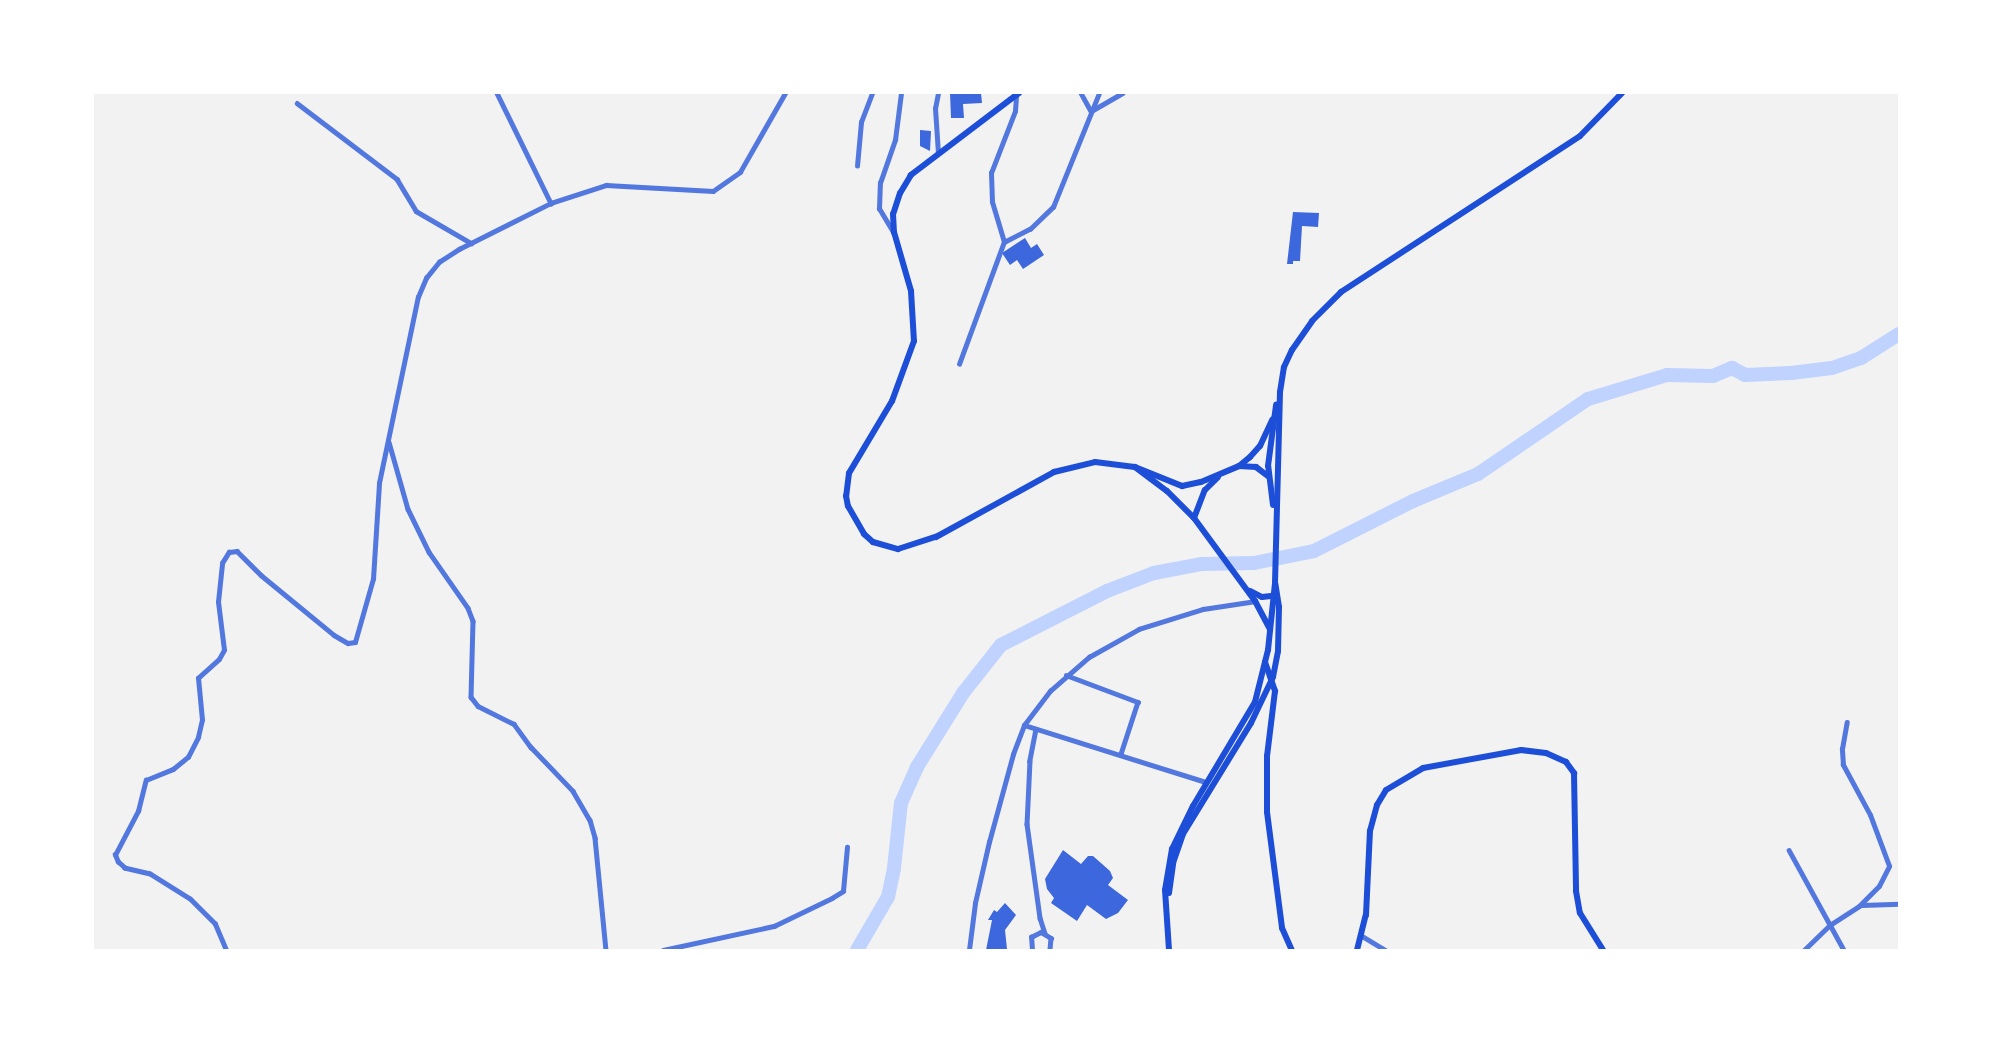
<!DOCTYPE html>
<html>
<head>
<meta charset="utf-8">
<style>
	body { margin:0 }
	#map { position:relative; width:1992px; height:1043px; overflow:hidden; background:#f2f2f2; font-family:"Asap Condensed",sans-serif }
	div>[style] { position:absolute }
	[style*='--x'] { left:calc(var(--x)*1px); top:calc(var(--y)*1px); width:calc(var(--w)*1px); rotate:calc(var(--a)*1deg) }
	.river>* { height:14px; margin:-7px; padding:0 7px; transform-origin:7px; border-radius:7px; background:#bfd3fe }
	.building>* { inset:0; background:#3d67dc }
	.minor>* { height:4.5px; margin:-2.25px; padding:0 2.25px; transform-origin:2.25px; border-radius:2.25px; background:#5277de }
	.tertiary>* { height:5px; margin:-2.5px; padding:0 2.5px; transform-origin:2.5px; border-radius:2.5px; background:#5277de }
	.secondary>* { height:6px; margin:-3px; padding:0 3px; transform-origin:3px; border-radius:3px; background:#1d4ed8 }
	.primary>* { height:6px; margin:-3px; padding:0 3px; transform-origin:3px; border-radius:3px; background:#1d4ed8 }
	span { translate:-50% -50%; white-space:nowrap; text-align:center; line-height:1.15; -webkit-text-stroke:5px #fff; paint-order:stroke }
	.frame { position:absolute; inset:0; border:94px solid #fff; pointer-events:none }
</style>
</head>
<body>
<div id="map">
	<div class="river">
		<i style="--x:857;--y:950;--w:61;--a:-59.7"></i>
		<i style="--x:888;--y:897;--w:30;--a:-78"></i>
		<i style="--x:894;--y:868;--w:65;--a:-83.9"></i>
		<i style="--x:901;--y:803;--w:39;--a:-66"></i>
		<i style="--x:917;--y:767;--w:87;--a:-58.1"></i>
		<i style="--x:963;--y:693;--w:61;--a:-51.6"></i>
		<i style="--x:1001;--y:645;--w:119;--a:-27"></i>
		<i style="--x:1107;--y:591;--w:50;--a:-21"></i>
		<i style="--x:1154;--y:573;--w:49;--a:-10.6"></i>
		<i style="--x:1202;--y:564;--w:52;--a:-1.1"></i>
		<i style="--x:1254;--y:563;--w:61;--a:-11.3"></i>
		<i style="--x:1314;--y:551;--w:111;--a:-26.8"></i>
		<i style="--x:1413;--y:501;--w:70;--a:-22.6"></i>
		<i style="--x:1478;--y:474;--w:133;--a:-34.3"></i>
		<i style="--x:1588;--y:399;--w:83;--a:-16.9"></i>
		<i style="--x:1667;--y:375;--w:46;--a:1.2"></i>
		<i style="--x:1713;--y:376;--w:21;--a:-23"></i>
		<i style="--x:1732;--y:368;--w:15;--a:28"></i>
		<i style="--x:1745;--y:375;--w:46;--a:-2.5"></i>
		<i style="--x:1791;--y:373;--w:41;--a:-7"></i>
		<i style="--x:1832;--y:368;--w:31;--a:-19"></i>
		<i style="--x:1861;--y:358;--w:45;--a:-32.3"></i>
	</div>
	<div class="building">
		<i style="clip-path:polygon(950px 93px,981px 93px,982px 103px,963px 104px,964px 118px,951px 118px)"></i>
		<i style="clip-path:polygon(920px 130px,931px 131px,930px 151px,920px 146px)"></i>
		<i style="clip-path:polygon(1293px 212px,1319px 213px,1318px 227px,1302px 226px,1300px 261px,1293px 261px,1293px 264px,1287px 264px)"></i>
		<i style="clip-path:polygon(1025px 238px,1031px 248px,1037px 244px,1044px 255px,1023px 269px,1017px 260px,1010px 265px,1002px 253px)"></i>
		<i style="clip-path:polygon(1063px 850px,1081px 864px,1088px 856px,1093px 856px,1110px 871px,1113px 878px,1108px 885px,1128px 900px,1118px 913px,1106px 919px,1087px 905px,1077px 921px,1051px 903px,1054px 898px,1047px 889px,1045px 879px)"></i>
		<i style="clip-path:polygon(1005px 903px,1016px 915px,1005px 930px,1007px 949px,986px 950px,992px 920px,988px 920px,994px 910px,997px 912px)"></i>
	</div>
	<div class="minor">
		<i style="--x:497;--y:93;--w:123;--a:63.9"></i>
		<i style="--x:551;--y:203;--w:58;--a:-18.1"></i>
		<i style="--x:606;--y:185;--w:107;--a:3.2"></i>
		<i style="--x:713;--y:191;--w:33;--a:-35"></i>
		<i style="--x:740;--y:172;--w:91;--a:-60.3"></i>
		<i style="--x:1081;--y:93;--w:21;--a:61"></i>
		<i style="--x:297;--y:103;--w:126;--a:37.2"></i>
		<i style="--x:397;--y:179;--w:37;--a:59"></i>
		<i style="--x:416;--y:211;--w:64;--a:30.2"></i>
		<i style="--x:1093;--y:110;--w:34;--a:-30"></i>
		<i style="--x:857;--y:166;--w:44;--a:-84.8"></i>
		<i style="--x:861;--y:122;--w:31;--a:-69"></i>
		<i style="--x:893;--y:232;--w:27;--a:-121"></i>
		<i style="--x:879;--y:209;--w:26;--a:-88"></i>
		<i style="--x:880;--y:183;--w:46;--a:-70.8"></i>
		<i style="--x:895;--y:140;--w:47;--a:-82.7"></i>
		<i style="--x:1004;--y:242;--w:29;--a:-27"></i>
		<i style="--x:1030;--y:229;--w:32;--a:-44"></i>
		<i style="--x:1053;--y:207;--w:123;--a:-68"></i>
		<i style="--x:959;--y:364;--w:130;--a:-69.8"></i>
		<i style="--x:1004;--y:242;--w:42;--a:-106.7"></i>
		<i style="--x:992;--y:202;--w:29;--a:-92"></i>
		<i style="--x:991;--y:173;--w:66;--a:-68.8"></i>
		<i style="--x:1015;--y:111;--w:15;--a:-86"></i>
		<i style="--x:389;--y:442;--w:70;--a:74.2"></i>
		<i style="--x:408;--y:509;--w:48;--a:64"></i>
		<i style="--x:429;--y:552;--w:68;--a:55.1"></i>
		<i style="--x:468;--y:608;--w:14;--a:69"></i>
		<i style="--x:473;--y:621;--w:76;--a:91.5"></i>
		<i style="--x:471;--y:697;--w:11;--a:52"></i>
		<i style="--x:478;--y:706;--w:40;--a:26.6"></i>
		<i style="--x:514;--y:724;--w:29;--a:54"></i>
		<i style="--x:531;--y:747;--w:61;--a:46.3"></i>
		<i style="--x:573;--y:791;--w:34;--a:60"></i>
		<i style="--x:590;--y:820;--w:19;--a:74"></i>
		<i style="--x:595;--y:838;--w:113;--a:84.4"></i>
		<i style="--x:1066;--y:675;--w:77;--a:20.6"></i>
		<i style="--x:1138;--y:702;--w:55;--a:108.1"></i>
		<i style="--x:1024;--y:725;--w:191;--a:17.4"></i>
		<i style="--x:1036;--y:729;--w:33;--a:101"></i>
		<i style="--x:1030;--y:761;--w:63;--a:92.7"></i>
		<i style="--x:1027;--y:824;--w:95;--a:82.1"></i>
		<i style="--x:1040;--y:918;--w:16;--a:72"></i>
		<i style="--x:1789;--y:850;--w:114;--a:61.2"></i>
		<i style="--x:1862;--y:905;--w:37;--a:-2"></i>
		<i style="--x:1362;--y:936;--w:27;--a:31"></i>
		<i style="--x:226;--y:950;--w:28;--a:-113"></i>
		<i style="--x:215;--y:924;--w:35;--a:-135"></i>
		<i style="--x:190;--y:899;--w:47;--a:-148"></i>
		<i style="--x:150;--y:874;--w:26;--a:-167"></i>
		<i style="--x:125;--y:868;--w:9;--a:-139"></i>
		<i style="--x:118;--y:862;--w:8;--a:-113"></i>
		<i style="--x:115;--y:855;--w:50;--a:-62.4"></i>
		<i style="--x:138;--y:811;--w:32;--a:-76"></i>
		<i style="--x:146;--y:780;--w:29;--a:-22"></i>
		<i style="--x:173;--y:769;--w:19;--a:-39"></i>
		<i style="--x:188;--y:757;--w:22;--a:-63"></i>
		<i style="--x:198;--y:737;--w:17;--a:-77"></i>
		<i style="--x:202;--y:720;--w:42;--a:-95.4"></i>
		<i style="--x:198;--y:678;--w:28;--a:-42"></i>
		<i style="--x:219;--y:659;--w:10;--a:-61"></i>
		<i style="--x:224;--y:650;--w:48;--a:-97.1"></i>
		<i style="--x:218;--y:602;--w:39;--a:-84"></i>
		<i style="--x:222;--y:563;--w:13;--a:-58"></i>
		<i style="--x:229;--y:552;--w:8;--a:-7"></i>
		<i style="--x:237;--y:551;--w:34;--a:45"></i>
		<i style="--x:261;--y:575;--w:94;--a:39.4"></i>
		<i style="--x:334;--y:635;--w:16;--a:30"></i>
		<i style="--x:348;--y:643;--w:7;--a:-8"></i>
		<i style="--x:355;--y:642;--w:66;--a:-74.1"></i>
		<i style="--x:373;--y:579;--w:96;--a:-86.4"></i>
		<i style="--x:379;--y:483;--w:190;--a:-78.2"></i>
		<i style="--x:418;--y:297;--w:21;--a:-67"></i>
		<i style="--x:426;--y:278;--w:21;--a:-51"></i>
		<i style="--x:439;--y:262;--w:24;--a:-33"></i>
		<i style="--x:459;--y:249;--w:103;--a:-26.6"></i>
		<i style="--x:663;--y:950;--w:114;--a:-12.2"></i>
		<i style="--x:774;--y:926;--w:64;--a:-25.8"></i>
		<i style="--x:832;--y:898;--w:13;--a:-32"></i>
		<i style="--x:843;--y:891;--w:44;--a:-84.8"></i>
		<i style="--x:969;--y:950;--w:47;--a:-82.7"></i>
		<i style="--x:975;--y:903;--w:63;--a:-77.1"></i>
		<i style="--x:989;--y:842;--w:91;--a:-74.7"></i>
		<i style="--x:1013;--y:754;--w:31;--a:-69"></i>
		<i style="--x:1024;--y:725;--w:43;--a:-52.6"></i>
		<i style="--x:1050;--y:691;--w:52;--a:-41.1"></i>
		<i style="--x:1089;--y:657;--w:57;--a:-29.2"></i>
		<i style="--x:1139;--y:629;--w:67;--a:-17.4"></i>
		<i style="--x:1203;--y:609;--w:53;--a:-8.7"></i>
		<i style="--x:1032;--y:950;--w:13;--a:-94"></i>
		<i style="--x:1031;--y:937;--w:11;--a:-27"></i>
		<i style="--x:1041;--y:932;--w:12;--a:31"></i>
		<i style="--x:1051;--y:938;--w:12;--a:95"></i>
		<i style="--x:1804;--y:950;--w:36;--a:-44"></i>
		<i style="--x:1830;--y:925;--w:35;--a:-33"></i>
		<i style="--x:1859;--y:906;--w:28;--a:-45"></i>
		<i style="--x:1879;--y:886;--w:22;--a:-63"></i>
		<i style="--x:1889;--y:866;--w:54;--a:-110.4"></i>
		<i style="--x:1870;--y:815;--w:57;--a:-118.4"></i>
		<i style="--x:1843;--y:765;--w:16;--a:-94"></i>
		<i style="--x:1842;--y:749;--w:27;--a:-80"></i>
	</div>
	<div class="tertiary">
		<i style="--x:938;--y:93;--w:15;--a:101"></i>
		<i style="--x:935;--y:108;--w:45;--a:86.2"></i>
	</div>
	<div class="secondary">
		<i style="--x:1019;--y:93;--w:136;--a:142.8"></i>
		<i style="--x:911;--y:175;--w:21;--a:121"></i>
		<i style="--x:900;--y:193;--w:22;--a:108"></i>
		<i style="--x:893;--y:214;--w:18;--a:87"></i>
		<i style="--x:894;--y:232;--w:61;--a:73.9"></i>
		<i style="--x:911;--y:291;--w:50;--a:86.6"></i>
		<i style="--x:914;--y:341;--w:64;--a:110.1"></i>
		<i style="--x:892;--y:401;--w:84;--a:120.8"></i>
		<i style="--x:849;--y:473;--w:23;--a:97"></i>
		<i style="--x:846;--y:496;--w:10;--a:79"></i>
		<i style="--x:848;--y:506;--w:32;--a:60"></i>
		<i style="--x:864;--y:534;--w:12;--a:42"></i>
		<i style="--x:873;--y:542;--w:26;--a:16"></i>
		<i style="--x:898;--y:549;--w:40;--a:-18"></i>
		<i style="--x:936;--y:537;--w:135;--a:-28.8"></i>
		<i style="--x:1054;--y:472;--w:42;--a:-13.7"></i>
		<i style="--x:1095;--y:462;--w:40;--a:7.1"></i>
		<i style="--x:1135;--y:467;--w:40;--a:37"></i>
		<i style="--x:1167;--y:491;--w:38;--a:45"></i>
		<i style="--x:1194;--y:518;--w:103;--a:53.7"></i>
		<i style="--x:1255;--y:601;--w:32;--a:62"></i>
		<i style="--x:1250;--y:591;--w:13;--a:27"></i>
		<i style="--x:1262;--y:597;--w:9;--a:-6"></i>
		<i style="--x:1265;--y:662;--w:31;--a:71"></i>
		<i style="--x:1275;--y:691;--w:65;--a:97"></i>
		<i style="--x:1267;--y:756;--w:56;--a:90"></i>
		<i style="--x:1267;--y:812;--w:117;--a:82.6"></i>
		<i style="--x:1282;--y:928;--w:24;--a:66"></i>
		<i style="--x:1357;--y:950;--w:36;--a:-76"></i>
		<i style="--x:1366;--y:915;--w:84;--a:-87.3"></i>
		<i style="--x:1370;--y:831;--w:27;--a:-75"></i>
		<i style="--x:1377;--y:805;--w:17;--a:-59"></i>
		<i style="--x:1386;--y:790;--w:43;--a:-30.7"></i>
		<i style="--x:1423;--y:768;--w:100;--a:-10.4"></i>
		<i style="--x:1521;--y:750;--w:25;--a:7"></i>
		<i style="--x:1546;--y:753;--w:22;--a:24"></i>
		<i style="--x:1566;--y:762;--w:14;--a:54"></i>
		<i style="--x:1574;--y:773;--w:118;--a:89"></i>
		<i style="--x:1576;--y:891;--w:22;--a:80"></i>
		<i style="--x:1580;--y:913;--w:44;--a:58.1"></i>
	</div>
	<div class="primary">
		<i style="--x:1239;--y:466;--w:17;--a:3"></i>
		<i style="--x:1256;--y:467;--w:15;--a:37"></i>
		<i style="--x:1135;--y:467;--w:51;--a:22"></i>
		<i style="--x:1182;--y:486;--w:19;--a:-12"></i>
		<i style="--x:1201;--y:482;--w:41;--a:-22.8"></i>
		<i style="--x:1239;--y:466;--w:14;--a:-39"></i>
		<i style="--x:1250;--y:457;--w:15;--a:-48"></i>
		<i style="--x:1260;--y:446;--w:29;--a:-65"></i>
		<i style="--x:1273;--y:505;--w:39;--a:-97"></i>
		<i style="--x:1268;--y:466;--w:62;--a:-82.5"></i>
		<i style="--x:1194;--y:518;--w:30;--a:-69"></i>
		<i style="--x:1205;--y:490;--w:18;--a:-45"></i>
		<i style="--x:1169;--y:893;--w:30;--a:-82"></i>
		<i style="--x:1173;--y:863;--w:31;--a:-71"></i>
		<i style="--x:1183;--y:834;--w:130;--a:-58.5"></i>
		<i style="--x:1251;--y:723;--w:51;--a:-64.4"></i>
		<i style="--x:1273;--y:677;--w:26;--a:-79"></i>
		<i style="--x:1278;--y:651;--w:44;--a:-88.7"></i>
		<i style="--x:1279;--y:607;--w:24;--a:-99"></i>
		<i style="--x:1169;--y:950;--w:60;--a:-93.8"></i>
		<i style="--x:1165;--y:890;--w:42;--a:-80.3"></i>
		<i style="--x:1172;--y:849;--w:48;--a:-64"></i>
		<i style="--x:1193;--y:806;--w:121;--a:-59.2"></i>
		<i style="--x:1255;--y:702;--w:54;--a:-76"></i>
		<i style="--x:1268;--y:650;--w:67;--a:-84"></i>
		<i style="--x:1275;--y:583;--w:191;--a:-88.5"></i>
		<i style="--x:1280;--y:392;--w:25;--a:-81"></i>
		<i style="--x:1284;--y:367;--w:19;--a:-65"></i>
		<i style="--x:1292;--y:350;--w:35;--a:-55"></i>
		<i style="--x:1312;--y:321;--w:41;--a:-45"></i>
		<i style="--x:1341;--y:292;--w:285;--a:-33.1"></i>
		<i style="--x:1580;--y:136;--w:60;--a:-45.7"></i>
	</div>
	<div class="frame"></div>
</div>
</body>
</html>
